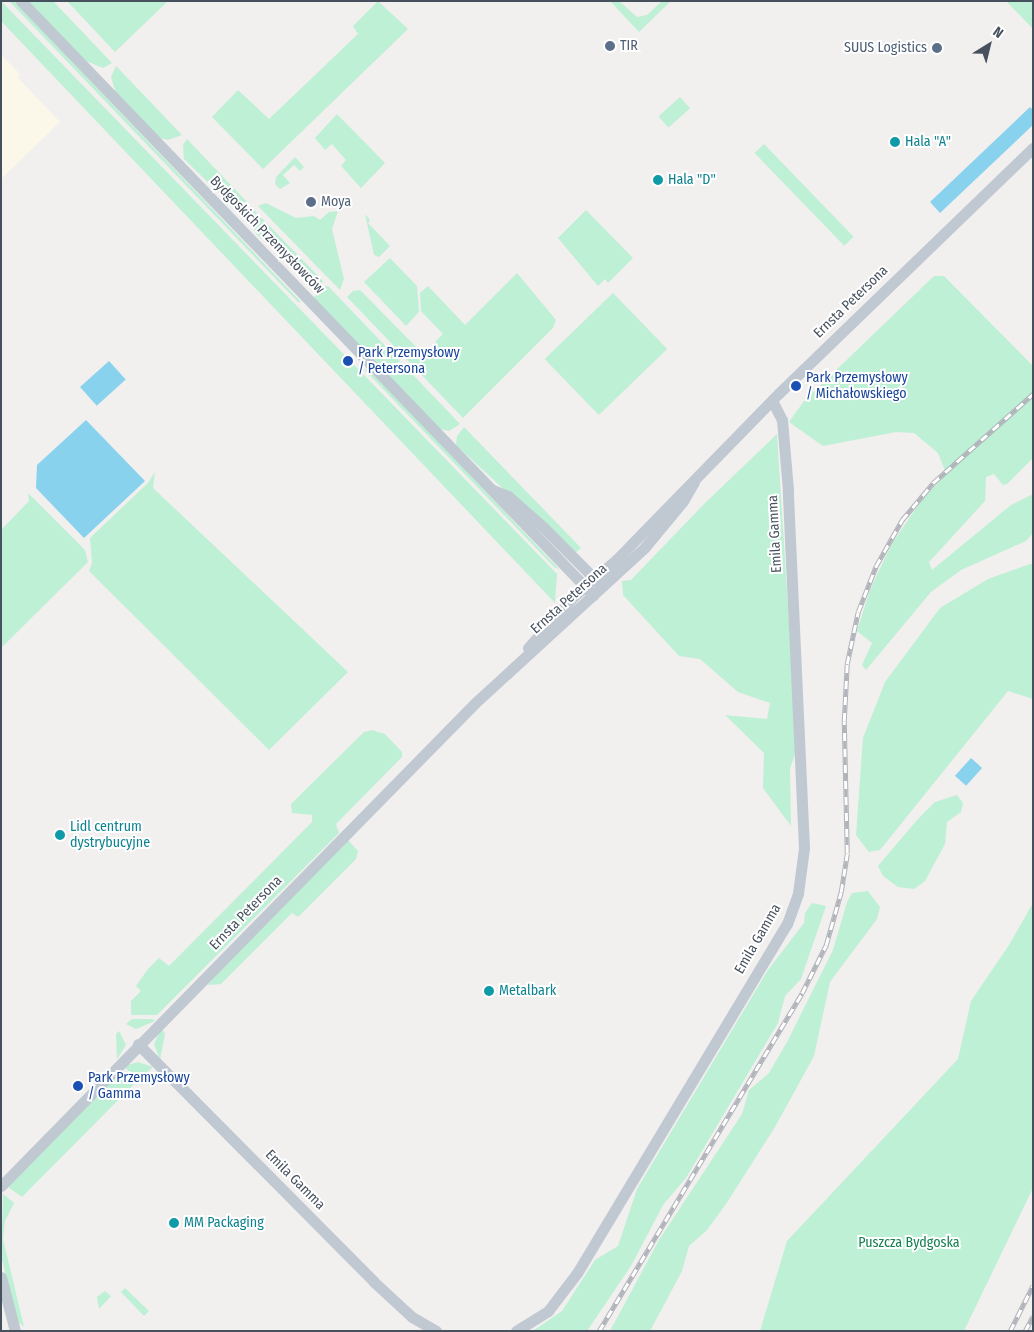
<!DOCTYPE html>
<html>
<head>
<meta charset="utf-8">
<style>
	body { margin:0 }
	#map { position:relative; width:1034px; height:1332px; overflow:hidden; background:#f2efef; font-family:"Fira Sans Condensed",sans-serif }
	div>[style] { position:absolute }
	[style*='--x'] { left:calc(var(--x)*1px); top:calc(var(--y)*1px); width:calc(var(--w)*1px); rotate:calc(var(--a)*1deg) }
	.commercial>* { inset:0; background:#fcf8e9 }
	.green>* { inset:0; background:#bdf0d4; transform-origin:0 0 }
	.water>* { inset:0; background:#89d2ee; transform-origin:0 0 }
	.minor>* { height:11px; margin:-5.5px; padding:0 5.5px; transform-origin:5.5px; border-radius:5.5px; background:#c0c8d1 }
	.rail>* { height:4.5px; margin-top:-2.25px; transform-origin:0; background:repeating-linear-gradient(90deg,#fff 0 8px,#b1b4ba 0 16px); box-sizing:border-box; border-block:1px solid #b1b4ba }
	.dots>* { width:14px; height:14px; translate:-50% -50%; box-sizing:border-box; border:2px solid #fff; border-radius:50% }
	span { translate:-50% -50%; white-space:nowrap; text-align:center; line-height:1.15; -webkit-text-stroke:4px #fff; paint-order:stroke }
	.service-label { font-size:14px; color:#4e5e75 }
	.left { translate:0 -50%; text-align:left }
	.right { translate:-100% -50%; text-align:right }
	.culture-label { font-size:14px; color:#0d838f }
	.street-label { font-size:14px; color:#47515d }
	.transit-label { font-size:14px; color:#164399 }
	.park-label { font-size:14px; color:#158052 }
	.frame { position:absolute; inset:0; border:2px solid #47515d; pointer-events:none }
	.north { position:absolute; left:964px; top:20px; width:50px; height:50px; -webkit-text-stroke:4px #fff; paint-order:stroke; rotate:36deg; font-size:14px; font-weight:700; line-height:20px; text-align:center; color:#47515d }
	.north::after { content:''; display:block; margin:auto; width:18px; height:22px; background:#47515d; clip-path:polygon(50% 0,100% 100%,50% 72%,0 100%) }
</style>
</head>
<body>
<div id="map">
	<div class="commercial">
		<i style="clip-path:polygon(1px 55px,20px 74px,17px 77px,60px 122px,1px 179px)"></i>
	</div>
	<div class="green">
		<i style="clip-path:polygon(1px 1px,557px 574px,555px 603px,1px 21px)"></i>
		<i style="clip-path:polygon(9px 1px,14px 1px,301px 302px,298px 302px)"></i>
		<i style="clip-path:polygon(28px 1px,53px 1px,112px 63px,103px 68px,86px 61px)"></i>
		<i style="clip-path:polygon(67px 1px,168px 1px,115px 52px)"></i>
		<i style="clip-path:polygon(378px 1px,408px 29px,263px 169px,212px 117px,238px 90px,269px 119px,358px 34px,353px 26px)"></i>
		<i style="clip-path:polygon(610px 1px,619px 1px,637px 17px,647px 15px,662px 1px,671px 1px,639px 32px)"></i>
		<i style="clip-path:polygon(1006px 1px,1033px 1px,1033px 29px)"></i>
		<i style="clip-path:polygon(116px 66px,182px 135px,168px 140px,160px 138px,116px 93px,111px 77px)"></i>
		<i style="left:680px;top:97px;width:15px;height:29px;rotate:48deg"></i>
		<i style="clip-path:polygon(337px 114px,385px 163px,361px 188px,341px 166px,346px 160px,332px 144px,325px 150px,315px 138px)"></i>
		<i style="clip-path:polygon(187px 139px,247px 202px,234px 204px,220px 194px,184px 159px,183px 145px)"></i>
		<i style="left:764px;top:144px;width:129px;height:13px;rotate:46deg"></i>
		<i style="clip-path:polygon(295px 157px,304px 167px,300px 171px,294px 165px,283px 175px,290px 183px,280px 189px,275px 184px,276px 177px)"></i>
		<i style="clip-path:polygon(266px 203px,296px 218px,314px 216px,320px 220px,329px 212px,338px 211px,332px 229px,344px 279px,340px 290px,258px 206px)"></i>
		<i style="clip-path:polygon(254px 210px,323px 281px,318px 289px,284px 257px,282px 252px,280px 253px,257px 235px,250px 222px)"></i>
		<i style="clip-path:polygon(586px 210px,633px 258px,608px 283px,605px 279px,598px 286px,558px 238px)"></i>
		<i style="clip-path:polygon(365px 214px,370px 220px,368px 223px,390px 246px,379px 257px,374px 255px)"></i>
		<i style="clip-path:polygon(390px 258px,417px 286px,419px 312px,406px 326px,364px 282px)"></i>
		<i style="clip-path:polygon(517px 273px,556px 320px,553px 328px,463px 418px,347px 297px,353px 291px,360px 290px,429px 360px,438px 346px,435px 342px,443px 334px,421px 311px,420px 293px,428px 286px,465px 325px)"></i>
		<i style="clip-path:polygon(934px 276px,944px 276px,1033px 366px,1033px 458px,1007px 484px,1003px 485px,994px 474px,986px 477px,985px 501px,929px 562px,932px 570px,1011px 505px,1033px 494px,1033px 533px,1026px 541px,961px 570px,931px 592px,866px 670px,862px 665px,872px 643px,857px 631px,870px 590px,891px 545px,921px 501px,945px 475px,944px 468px,938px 453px,914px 433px,896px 432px,823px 446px,789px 422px,804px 401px)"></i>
		<i style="clip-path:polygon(326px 286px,328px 286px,460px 424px,449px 431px,440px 429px,313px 298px)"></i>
		<i style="left:613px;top:293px;width:78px;height:95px;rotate:46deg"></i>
		<i style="clip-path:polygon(363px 368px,379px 379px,559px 569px,554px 567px)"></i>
		<i style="clip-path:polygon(464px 427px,581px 548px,574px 554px,456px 445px,457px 436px)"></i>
		<i style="clip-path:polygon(777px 434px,797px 748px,790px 769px,791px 826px,763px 788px,764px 753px,725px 715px,767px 719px,770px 703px,738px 692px,700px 659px,679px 656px,623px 595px,622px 581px,631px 580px,705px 503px)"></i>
		<i style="clip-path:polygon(155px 472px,153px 488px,348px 672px,269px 750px,89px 571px,92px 563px,90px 538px,148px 483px)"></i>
		<i style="clip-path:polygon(28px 493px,85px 550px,88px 562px,1px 648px,1px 530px,29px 501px)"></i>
		<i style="clip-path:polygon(1033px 563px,1033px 699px,1008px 691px,880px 850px,869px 852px,856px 835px,863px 738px,885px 682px,940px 608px,988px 579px)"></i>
		<i style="clip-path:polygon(372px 730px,385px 734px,402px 752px,402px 757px,336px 824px,339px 833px,157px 1015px,131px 1015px,131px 1001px,141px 991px,136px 986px,148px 969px,159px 958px,169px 966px,312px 822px,312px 815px,292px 813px,291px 804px,364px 732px)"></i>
		<i style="clip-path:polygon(957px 795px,963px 803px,961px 812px,947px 822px,945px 844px,925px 881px,914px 889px,898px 887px,883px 876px,878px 866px,917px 820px,935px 802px)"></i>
		<i style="clip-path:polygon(347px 839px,358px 851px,356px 859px,298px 917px,292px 913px,221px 984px,208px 985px,220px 968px)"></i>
		<i style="clip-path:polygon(868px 891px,880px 907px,877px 919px,830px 982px,814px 1056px,775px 1127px,726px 1204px,707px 1230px,689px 1246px,682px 1271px,650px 1331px,610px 1331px,659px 1240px,742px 1114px,749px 1090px,769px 1073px,787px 1042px,833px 950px,847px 902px,852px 893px)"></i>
		<i style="clip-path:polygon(812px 903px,826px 906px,801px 979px,785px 996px,778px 1023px,686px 1178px,663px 1205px,631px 1266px,587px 1331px,533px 1331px,562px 1311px,595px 1260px,618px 1246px,637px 1189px,768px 970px,804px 923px,805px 913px)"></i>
		<i style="clip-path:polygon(1033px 903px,1033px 1188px,964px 1331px,760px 1331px,787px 1241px,958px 1059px,971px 1001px,1009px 945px)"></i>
		<i style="clip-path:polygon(132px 1019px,152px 1019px,155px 1021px,136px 1029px,126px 1024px)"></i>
		<i style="clip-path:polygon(161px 1027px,165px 1034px,160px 1060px,154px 1044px)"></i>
		<i style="clip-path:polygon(119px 1031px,126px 1045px,117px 1059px,116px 1034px)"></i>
		<i style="clip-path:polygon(138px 1062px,153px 1067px,137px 1081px,124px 1066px)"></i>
		<i style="clip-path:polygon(120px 1070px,135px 1083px,22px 1197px,8px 1187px)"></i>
		<i style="clip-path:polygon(3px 1194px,14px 1203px,5px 1221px,3px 1239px,24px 1327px,17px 1321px,1px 1255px)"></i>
		<i style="clip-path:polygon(125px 1288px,149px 1311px,144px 1316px,121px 1292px)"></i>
		<i style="clip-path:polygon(105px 1291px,111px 1296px,99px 1309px,97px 1297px)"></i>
	</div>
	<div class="water">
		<i style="clip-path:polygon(1030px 107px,1033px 110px,1033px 125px,940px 213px,930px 202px)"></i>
		<i style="left:109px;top:361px;width:25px;height:39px;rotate:48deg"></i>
		<i style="clip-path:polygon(86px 420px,145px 481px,84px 538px,36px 488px,37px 465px)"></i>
		<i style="left:971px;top:758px;width:15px;height:24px;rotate:42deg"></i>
	</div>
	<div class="minor">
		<i style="--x:21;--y:1;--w:825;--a:46.08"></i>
		<i style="--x:493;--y:490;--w:16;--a:22"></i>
		<i style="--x:508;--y:496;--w:47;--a:41.5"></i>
		<i style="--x:543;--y:527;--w:81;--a:45"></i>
		<i style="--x:528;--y:648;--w:69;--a:-48.5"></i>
		<i style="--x:574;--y:596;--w:55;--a:-40.6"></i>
		<i style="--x:616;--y:560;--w:233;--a:-45.7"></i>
		<i style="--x:779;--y:393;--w:353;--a:-44"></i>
		<i style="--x:138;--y:1044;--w:335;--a:45.2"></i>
		<i style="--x:374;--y:1282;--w:52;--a:42.6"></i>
		<i style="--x:412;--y:1317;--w:28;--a:30"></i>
		<i style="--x:1;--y:1186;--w:677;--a:-45.54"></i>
		<i style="--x:475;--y:703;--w:231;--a:-42.5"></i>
		<i style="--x:645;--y:547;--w:60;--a:-50.4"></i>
		<i style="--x:683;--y:501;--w:22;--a:-60"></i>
		<i style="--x:1;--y:1277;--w:56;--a:75.5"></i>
		<i style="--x:516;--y:1331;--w:38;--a:-32"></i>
		<i style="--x:548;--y:1311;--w:48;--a:-52.7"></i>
		<i style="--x:577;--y:1273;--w:407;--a:-59"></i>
		<i style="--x:787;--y:924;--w:33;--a:-70"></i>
		<i style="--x:798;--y:893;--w:45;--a:-82.4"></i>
		<i style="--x:804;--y:848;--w:358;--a:-92.6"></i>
		<i style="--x:788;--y:490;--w:70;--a:-94.9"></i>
		<i style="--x:782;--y:420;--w:22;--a:-117"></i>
	</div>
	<div class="rail">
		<i style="--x:599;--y:1331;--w:394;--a:-59"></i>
		<i style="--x:802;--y:993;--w:54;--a:-63.4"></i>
		<i style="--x:826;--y:945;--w:55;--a:-74.2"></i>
		<i style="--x:841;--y:892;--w:39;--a:-81"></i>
		<i style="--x:847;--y:853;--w:132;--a:-91.3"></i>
		<i style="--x:844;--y:721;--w:57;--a:-87"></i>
		<i style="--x:847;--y:664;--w:53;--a:-78.1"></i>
		<i style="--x:858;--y:612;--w:49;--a:-68.6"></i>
		<i style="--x:876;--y:566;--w:53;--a:-60.5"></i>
		<i style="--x:902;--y:520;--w:48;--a:-50"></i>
		<i style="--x:933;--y:483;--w:134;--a:-41.7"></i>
		<i style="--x:1010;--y:1331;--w:51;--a:-63.4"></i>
		<i style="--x:1025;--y:1331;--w:17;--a:-62"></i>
	</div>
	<div class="dots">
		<i style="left:610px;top:46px;background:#5c6f8a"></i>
		<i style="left:937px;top:48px;background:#5c6f8a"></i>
		<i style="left:895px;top:142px;background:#0f9aa8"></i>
		<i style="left:658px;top:180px;background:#0f9aa8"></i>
		<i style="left:311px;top:202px;background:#5c6f8a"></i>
		<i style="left:348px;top:361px;background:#1a4fb4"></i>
		<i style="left:796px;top:386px;background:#1a4fb4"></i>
		<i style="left:60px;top:835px;background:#0f9aa8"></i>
		<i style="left:489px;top:991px;background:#0f9aa8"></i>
		<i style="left:78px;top:1086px;background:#1a4fb4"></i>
		<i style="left:174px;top:1223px;background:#0f9aa8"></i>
	</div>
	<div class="service-label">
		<span class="left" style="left:620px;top:46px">TIR</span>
		<span class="right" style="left:927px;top:48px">SUUS Logistics</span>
		<span class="left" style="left:321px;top:202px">Moya</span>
	</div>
	<div class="culture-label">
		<span class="left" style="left:905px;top:142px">Hala "A"</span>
		<span class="left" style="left:668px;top:180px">Hala "D"</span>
		<span class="left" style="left:70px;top:835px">Lidl centrum<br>dystrybucyjne</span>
		<span class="left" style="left:499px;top:991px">Metalbark</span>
		<span class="left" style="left:184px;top:1223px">MM Packaging</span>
	</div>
	<div class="street-label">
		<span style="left:267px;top:235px;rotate:46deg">Bydgoskich Przemysłowców</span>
		<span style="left:851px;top:302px;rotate:-44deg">Ernsta Petersona</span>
		<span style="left:775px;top:534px;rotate:-93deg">Emila Gamma</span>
		<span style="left:569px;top:599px;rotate:-42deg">Ernsta Petersona</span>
		<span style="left:246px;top:913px;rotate:-46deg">Ernsta Petersona</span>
		<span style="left:758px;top:939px;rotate:-60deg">Emila Gamma</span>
		<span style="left:295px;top:1180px;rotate:45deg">Emila Gamma</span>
	</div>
	<div class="transit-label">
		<span class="left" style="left:358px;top:361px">Park Przemysłowy<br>/ Petersona</span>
		<span class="left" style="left:806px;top:386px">Park Przemysłowy<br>/ Michałowskiego</span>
		<span class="left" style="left:88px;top:1086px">Park Przemysłowy<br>/ Gamma</span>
	</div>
	<div class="park-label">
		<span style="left:909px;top:1243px">Puszcza Bydgoska</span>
	</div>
	<div class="frame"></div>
	<div class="north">N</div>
</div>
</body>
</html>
